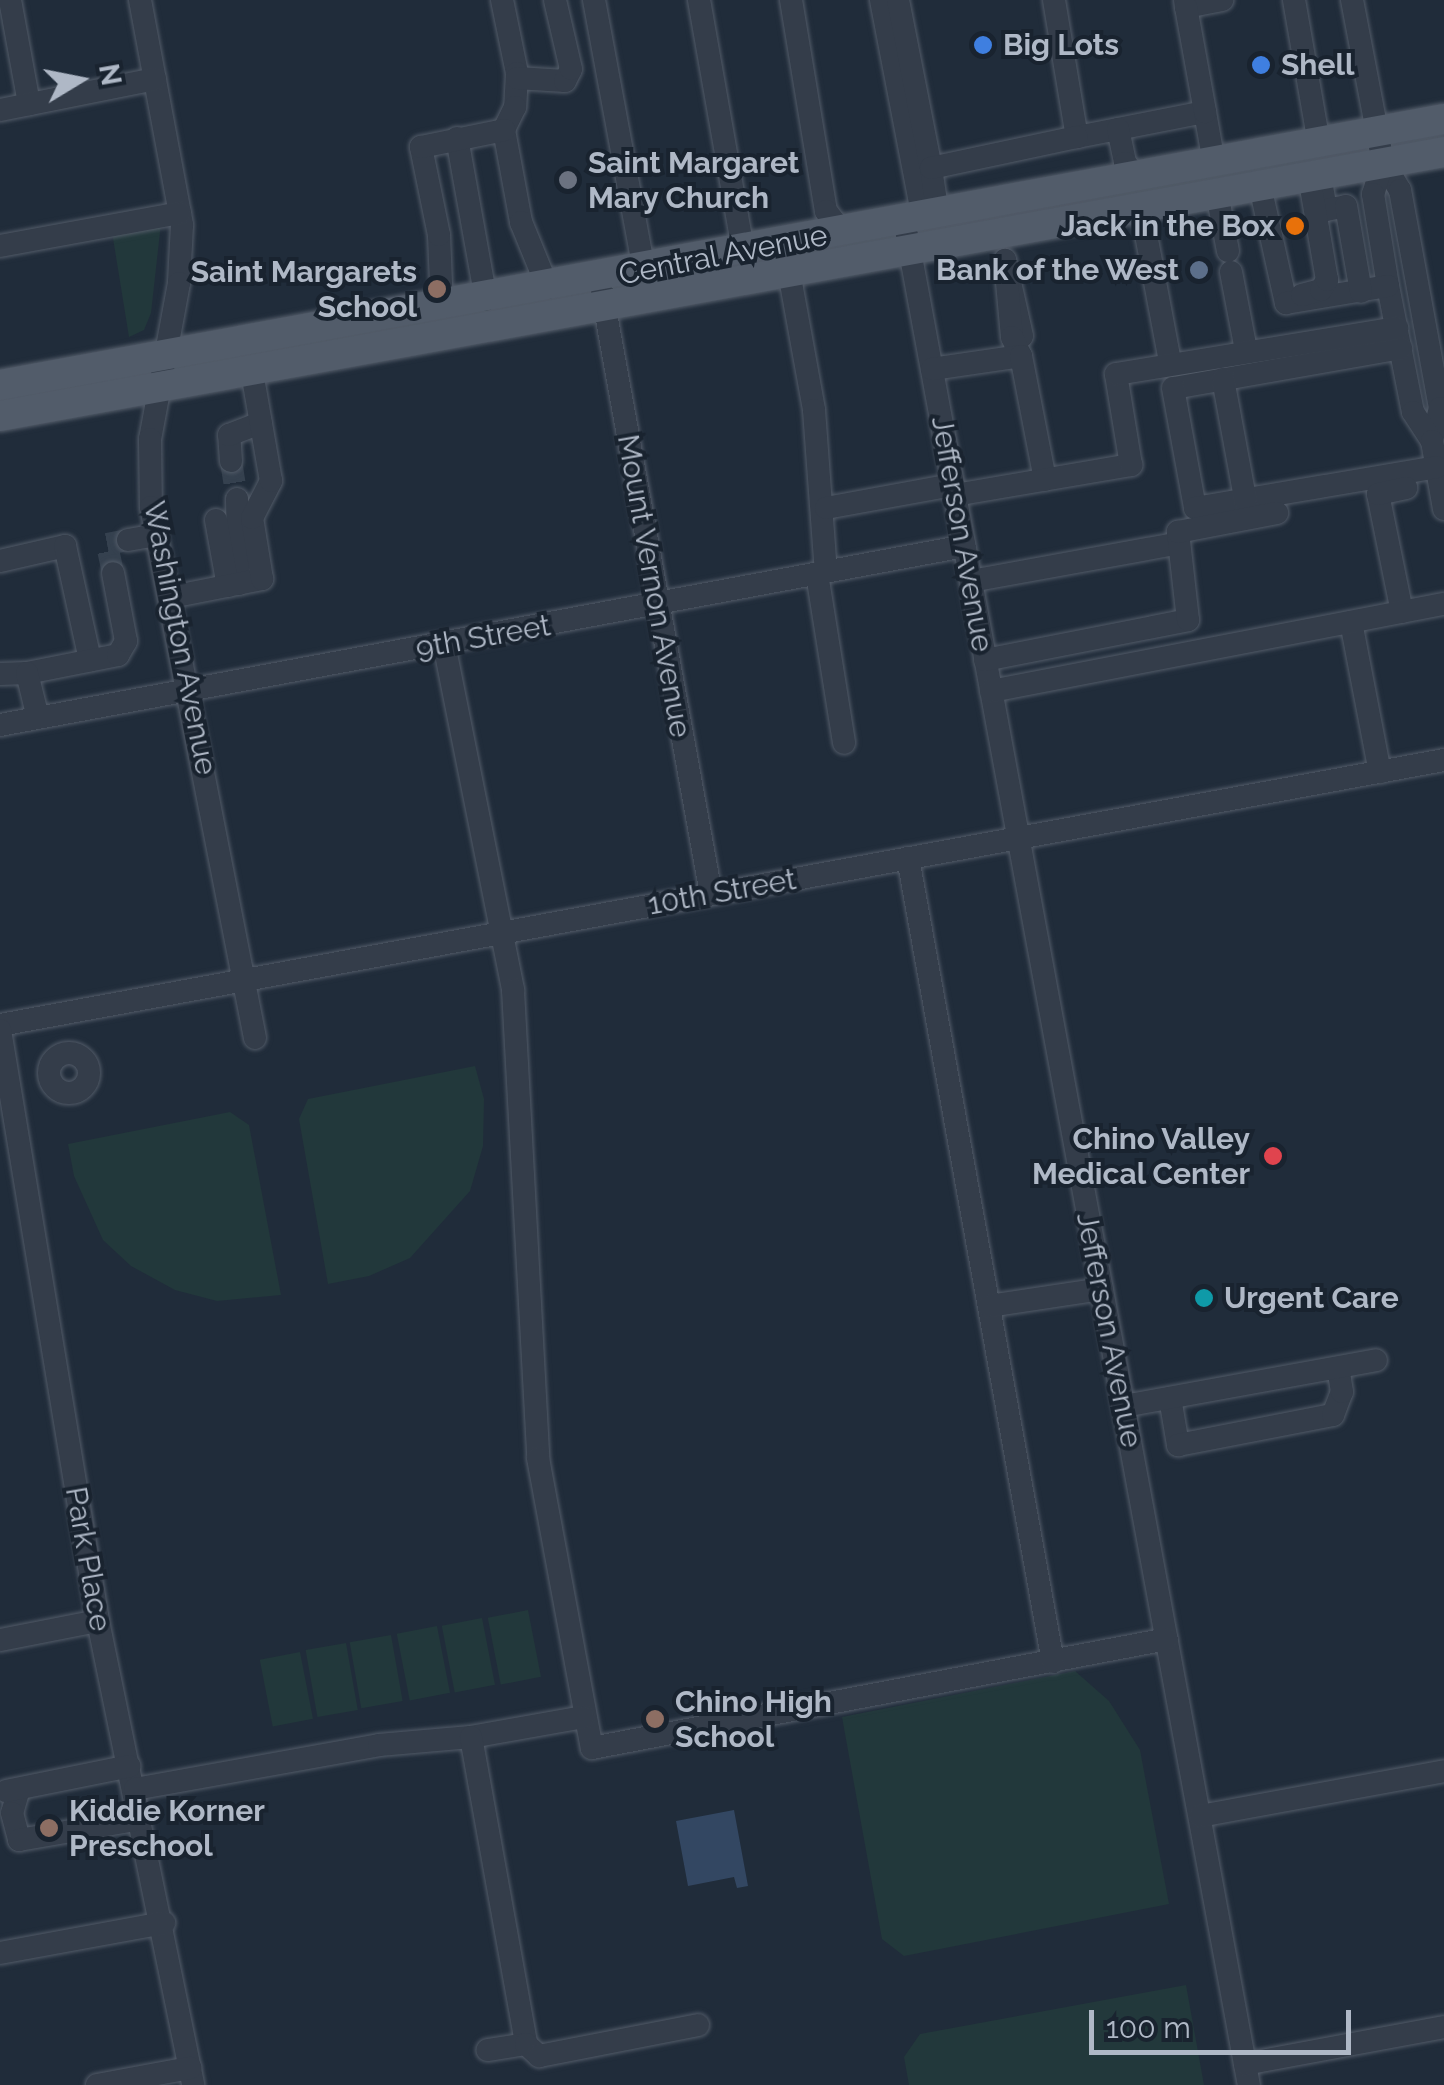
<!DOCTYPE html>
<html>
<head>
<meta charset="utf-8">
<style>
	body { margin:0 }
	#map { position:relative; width:1444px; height:2085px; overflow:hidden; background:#202c3a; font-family:Raleway,sans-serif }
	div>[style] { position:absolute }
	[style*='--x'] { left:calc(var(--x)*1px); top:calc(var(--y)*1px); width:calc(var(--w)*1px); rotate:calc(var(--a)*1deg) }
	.green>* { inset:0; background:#22383b; transform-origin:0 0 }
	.water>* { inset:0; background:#334762 }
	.minor-tunnel>* { height:22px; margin-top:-11px; transform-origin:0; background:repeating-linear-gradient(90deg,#35414f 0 22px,transparent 0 33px) }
	.roads { filter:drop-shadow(0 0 2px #525b68) drop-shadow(0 0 2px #525b68) }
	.minor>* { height:22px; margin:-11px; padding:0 11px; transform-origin:11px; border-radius:11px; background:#343d4a }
	.minor>.ring { margin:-11px; padding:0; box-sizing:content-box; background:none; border:22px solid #343d4a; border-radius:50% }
	.major>* { height:30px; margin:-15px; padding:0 15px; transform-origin:15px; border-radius:15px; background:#525c6a }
	.dots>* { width:28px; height:28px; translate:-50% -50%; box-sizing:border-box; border:5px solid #19232f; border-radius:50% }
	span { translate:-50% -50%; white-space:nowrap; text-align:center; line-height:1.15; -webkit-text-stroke:8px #19232f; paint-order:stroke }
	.poi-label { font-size:30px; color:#afb8c6; font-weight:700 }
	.left { translate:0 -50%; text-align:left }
	.right { translate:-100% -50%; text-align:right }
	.street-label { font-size:30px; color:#afb8c6 }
	.north { position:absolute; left:30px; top:30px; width:100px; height:100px; -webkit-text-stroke:8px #19232f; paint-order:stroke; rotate:80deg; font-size:28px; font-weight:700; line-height:40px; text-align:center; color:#afb8c6 }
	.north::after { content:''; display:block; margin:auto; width:35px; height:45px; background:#afb8c6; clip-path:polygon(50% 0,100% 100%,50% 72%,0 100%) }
	.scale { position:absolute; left:1089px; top:2010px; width:262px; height:45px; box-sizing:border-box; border:5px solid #afb8c6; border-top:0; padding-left:12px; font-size:30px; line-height:35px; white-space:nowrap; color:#afb8c6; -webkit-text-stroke:8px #19232f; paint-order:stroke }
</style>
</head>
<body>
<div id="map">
	<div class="green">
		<i style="clip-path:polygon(161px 223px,151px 313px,144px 330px,129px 337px,112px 232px)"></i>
		<i style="clip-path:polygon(475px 1066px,484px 1099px,483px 1146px,470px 1191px,410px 1258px,369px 1276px,328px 1284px,299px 1119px,308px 1099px)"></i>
		<i style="clip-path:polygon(230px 1112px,249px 1125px,281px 1295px,217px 1301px,175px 1290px,131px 1266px,103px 1240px,74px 1176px,68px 1144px)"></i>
		<i style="left:528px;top:1610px;width:68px;height:41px;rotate:79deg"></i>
		<i style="left:482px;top:1618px;width:68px;height:41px;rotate:79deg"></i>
		<i style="left:437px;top:1626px;width:68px;height:41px;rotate:79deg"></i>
		<i style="left:391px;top:1635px;width:67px;height:42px;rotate:80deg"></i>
		<i style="left:346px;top:1643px;width:68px;height:41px;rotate:80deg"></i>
		<i style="left:300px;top:1652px;width:68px;height:41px;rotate:79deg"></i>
		<i style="clip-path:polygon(1075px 1671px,1109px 1701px,1140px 1750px,1169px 1904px,904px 1956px,882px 1939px,842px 1717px)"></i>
		<i style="clip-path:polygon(1186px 1985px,1204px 2085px,909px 2085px,904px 2057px,920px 2034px)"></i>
	</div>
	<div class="water">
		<i style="clip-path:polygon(734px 1810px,748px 1886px,737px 1888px,734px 1877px,688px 1886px,676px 1821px)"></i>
	</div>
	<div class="minor-tunnel">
		<i style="--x:231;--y:461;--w:38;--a:81"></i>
		<i style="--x:113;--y:573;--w:30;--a:-102"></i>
		<i style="--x:107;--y:544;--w:21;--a:-11"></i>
	</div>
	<div class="roads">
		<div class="minor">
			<i style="--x:10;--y:0;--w:106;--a:79.6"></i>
			<i style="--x:140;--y:0;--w:229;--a:79.4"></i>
			<i style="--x:182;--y:225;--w:58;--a:93"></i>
			<i style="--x:179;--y:283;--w:159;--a:100.5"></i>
			<i style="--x:150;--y:439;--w:68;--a:89.2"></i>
			<i style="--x:151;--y:507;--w:541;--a:78.92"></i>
			<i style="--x:502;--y:0;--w:75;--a:78.4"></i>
			<i style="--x:517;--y:73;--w:34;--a:93"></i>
			<i style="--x:515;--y:107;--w:25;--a:116"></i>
			<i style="--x:504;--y:130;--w:94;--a:79.5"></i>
			<i style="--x:521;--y:222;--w:71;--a:67.8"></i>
			<i style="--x:594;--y:0;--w:274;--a:79.5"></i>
			<i style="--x:699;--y:0;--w:254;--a:80"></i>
			<i style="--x:791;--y:0;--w:214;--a:80.6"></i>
			<i style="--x:826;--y:211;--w:28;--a:52"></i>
			<i style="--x:881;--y:0;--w:222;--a:79.1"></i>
			<i style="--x:898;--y:0;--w:171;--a:78.9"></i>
			<i style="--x:1054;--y:0;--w:139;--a:80.5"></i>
			<i style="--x:1077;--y:137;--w:130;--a:-11.1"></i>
			<i style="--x:1205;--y:112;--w:52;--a:80"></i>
			<i style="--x:1185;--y:0;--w:7;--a:82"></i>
			<i style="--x:1186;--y:7;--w:37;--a:-11"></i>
			<i style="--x:1294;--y:0;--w:145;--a:80.1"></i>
			<i style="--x:1352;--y:0;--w:165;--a:79.2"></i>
			<i style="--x:1383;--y:162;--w:33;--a:59"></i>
			<i style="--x:1400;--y:190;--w:222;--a:79.6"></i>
			<i style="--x:1440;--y:408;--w:34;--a:104"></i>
			<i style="--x:1186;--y:7;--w:107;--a:79.7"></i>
			<i style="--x:517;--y:78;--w:48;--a:3.6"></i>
			<i style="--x:565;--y:81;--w:13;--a:-63"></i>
			<i style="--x:571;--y:69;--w:71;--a:-103.1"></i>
			<i style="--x:0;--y:110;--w:158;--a:-11.3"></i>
			<i style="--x:1118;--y:129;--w:35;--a:78"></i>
			<i style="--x:1125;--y:163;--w:18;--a:49"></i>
			<i style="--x:457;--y:138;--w:164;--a:79.8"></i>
			<i style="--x:1383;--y:162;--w:34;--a:107"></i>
			<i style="--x:1373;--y:194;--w:93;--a:80.7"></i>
			<i style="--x:1388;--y:286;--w:128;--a:78.8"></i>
			<i style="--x:1413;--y:412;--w:35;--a:57"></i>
			<i style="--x:1432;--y:441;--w:69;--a:80"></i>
			<i style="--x:1260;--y:186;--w:120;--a:77.5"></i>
			<i style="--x:1286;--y:303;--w:103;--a:-9.5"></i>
			<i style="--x:1322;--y:187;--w:23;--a:80"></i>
			<i style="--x:1326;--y:210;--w:20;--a:-11"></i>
			<i style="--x:1346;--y:206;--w:87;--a:80.1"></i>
			<i style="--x:1217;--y:193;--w:59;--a:79.3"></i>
			<i style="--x:1141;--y:208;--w:157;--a:79.3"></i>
			<i style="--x:938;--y:215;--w:48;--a:-98.5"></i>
			<i style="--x:931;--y:168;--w:149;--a:-12"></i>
			<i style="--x:907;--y:235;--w:1881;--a:79.53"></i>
			<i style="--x:0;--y:246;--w:183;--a:-10.4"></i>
			<i style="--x:789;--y:272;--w:140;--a:79.7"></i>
			<i style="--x:814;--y:410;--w:162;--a:85.8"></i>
			<i style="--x:1231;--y:272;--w:79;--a:79.1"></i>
			<i style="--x:602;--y:292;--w:612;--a:79.74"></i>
			<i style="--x:1302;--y:295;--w:20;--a:-15"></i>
			<i style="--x:1321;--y:290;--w:12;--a:-59"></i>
			<i style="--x:1327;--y:280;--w:106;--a:-99.8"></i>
			<i style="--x:442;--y:307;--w:72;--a:-92.4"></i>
			<i style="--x:439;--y:235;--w:90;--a:-101.6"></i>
			<i style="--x:421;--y:147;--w:85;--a:-11.6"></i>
			<i style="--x:1017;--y:340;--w:6;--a:-39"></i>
			<i style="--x:1022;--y:336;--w:78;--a:-102.6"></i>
			<i style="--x:1005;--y:260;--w:77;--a:84.8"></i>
			<i style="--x:1012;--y:337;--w:21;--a:65"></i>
			<i style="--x:1401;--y:348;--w:231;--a:170"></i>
			<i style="--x:1173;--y:388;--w:122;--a:79.6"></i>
			<i style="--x:1195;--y:508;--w:245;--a:-9.6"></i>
			<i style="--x:932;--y:369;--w:90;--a:-8.3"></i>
			<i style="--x:1021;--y:356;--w:126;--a:79"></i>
			<i style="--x:1223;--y:379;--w:126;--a:79.5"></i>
			<i style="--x:231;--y:461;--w:26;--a:-94"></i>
			<i style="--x:229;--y:435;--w:34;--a:-21"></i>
			<i style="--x:955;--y:495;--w:179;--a:-9.7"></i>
			<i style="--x:1131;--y:465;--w:92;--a:-99.4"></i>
			<i style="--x:1116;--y:374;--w:285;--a:-9.3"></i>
			<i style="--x:237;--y:499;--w:85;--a:88.7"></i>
			<i style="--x:826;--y:508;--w:129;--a:-10.3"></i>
			<i style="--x:216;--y:520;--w:67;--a:79.7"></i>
			<i style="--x:128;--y:540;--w:29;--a:-10"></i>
			<i style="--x:0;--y:561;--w:67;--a:-13"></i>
			<i style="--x:65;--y:546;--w:117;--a:77.6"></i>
			<i style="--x:817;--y:574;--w:171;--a:80.9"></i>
			<i style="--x:971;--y:581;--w:207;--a:-10.3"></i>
			<i style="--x:171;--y:597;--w:93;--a:-11.2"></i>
			<i style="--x:262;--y:579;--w:62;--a:-99.3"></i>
			<i style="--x:252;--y:518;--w:42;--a:-62.8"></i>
			<i style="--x:271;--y:481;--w:111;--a:-99.9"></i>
			<i style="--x:1402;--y:612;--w:120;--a:-101.5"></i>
			<i style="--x:1378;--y:494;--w:29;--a:-12"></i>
			<i style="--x:1351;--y:622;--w:153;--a:79.1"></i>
			<i style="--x:444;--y:644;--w:353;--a:78.7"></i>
			<i style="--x:513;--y:990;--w:469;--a:86.9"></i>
			<i style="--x:538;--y:1458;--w:295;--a:79.5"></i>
			<i style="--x:592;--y:1748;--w:585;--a:-10.73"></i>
			<i style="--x:985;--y:660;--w:207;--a:-11.1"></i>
			<i style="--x:1188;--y:620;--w:89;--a:-96.5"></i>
			<i style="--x:1178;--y:532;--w:101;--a:-10.9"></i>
			<i style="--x:27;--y:673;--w:93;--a:-11.2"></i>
			<i style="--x:118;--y:655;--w:16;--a:-60"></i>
			<i style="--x:126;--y:641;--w:69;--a:-100.8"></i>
			<i style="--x:0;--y:674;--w:27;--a:-2"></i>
			<i style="--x:27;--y:673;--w:46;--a:76.3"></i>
			<i style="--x:991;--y:691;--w:461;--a:-10.9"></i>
			<i style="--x:0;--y:725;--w:981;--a:-10.51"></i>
			<i style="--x:908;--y:858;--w:817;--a:79.78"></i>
			<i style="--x:0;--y:1025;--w:1468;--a:-10.4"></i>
			<i style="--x:0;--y:1030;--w:599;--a:80.58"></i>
			<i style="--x:98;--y:1621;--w:474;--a:78.4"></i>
			<i class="ring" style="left:49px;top:1053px;width:18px;height:18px"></i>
			<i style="--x:989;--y:1306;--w:114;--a:-8.6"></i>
			<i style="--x:1170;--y:1398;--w:48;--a:80.3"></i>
			<i style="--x:1178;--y:1445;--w:158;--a:-11"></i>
			<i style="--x:1333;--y:1415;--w:25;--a:-69"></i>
			<i style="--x:1342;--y:1392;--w:24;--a:-99"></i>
			<i style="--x:1124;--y:1406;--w:256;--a:-10.3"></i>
			<i style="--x:0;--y:1640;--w:100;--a:-11"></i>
			<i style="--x:471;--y:1737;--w:114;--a:-10.1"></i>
			<i style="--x:19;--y:1789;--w:25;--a:106"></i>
			<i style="--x:12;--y:1813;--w:28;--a:75"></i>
			<i style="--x:19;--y:1840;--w:124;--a:-9.8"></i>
			<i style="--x:135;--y:1789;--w:248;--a:-10.2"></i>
			<i style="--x:379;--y:1745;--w:92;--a:-5"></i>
			<i style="--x:471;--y:1737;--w:312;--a:79.8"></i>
			<i style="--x:526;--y:2044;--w:39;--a:171"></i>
			<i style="--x:6;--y:1791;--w:126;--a:-11.4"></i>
			<i style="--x:1200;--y:1816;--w:248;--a:-10.4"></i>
			<i style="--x:0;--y:1953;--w:167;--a:-10.4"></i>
			<i style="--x:526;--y:2044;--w:18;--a:43"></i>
			<i style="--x:539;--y:2056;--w:162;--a:-11"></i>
			<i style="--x:1245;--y:2064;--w:202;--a:-10.5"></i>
			<i style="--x:97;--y:2085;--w:95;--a:-10.4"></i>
		</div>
		<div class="major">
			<i style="--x:0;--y:385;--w:1468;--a:-10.44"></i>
			<i style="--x:0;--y:416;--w:1468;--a:-10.36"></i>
		</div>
	</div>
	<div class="dots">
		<i style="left:983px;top:45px;background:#3f7fe0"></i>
		<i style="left:1261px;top:65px;background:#3f7fe0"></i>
		<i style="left:568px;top:180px;background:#6b7280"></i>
		<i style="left:1295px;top:226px;background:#e8710a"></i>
		<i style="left:1199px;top:270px;background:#5c6f8a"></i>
		<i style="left:437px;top:289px;background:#8d6e63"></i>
		<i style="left:1273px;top:1156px;background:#e0444e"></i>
		<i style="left:1204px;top:1298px;background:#0f9aa8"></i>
		<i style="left:655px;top:1719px;background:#8d6e63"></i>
		<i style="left:49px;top:1828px;background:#8d6e63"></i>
	</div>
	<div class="poi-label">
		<span class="left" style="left:1003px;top:45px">Big Lots</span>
		<span class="left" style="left:1281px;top:65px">Shell</span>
		<span class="left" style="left:588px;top:180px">Saint Margaret<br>Mary Church</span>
		<span class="right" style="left:1275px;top:226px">Jack in the Box</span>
		<span class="right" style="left:1179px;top:270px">Bank of the West</span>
		<span class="right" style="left:417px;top:289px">Saint Margarets<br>School</span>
		<span class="right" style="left:1250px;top:1156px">Chino Valley<br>Medical Center</span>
		<span class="left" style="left:1224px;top:1298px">Urgent Care</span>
		<span class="left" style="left:675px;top:1719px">Chino High<br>School</span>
		<span class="left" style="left:69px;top:1828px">Kiddie Korner<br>Preschool</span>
	</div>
	<div class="street-label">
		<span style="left:723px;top:255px;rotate:-11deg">Central Avenue</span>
		<span style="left:962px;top:534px;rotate:80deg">Jefferson Avenue</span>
		<span style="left:654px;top:586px;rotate:80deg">Mount Vernon Avenue</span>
		<span style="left:483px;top:637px;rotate:-10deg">9th Street</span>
		<span style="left:180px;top:638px;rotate:79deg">Washington Avenue</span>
		<span style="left:722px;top:892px;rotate:-10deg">10th Street</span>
		<span style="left:1109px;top:1330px;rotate:79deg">Jefferson Avenue</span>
		<span style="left:88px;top:1559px;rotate:80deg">Park Place</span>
	</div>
	<div class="north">N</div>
	<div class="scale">100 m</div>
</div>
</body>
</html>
